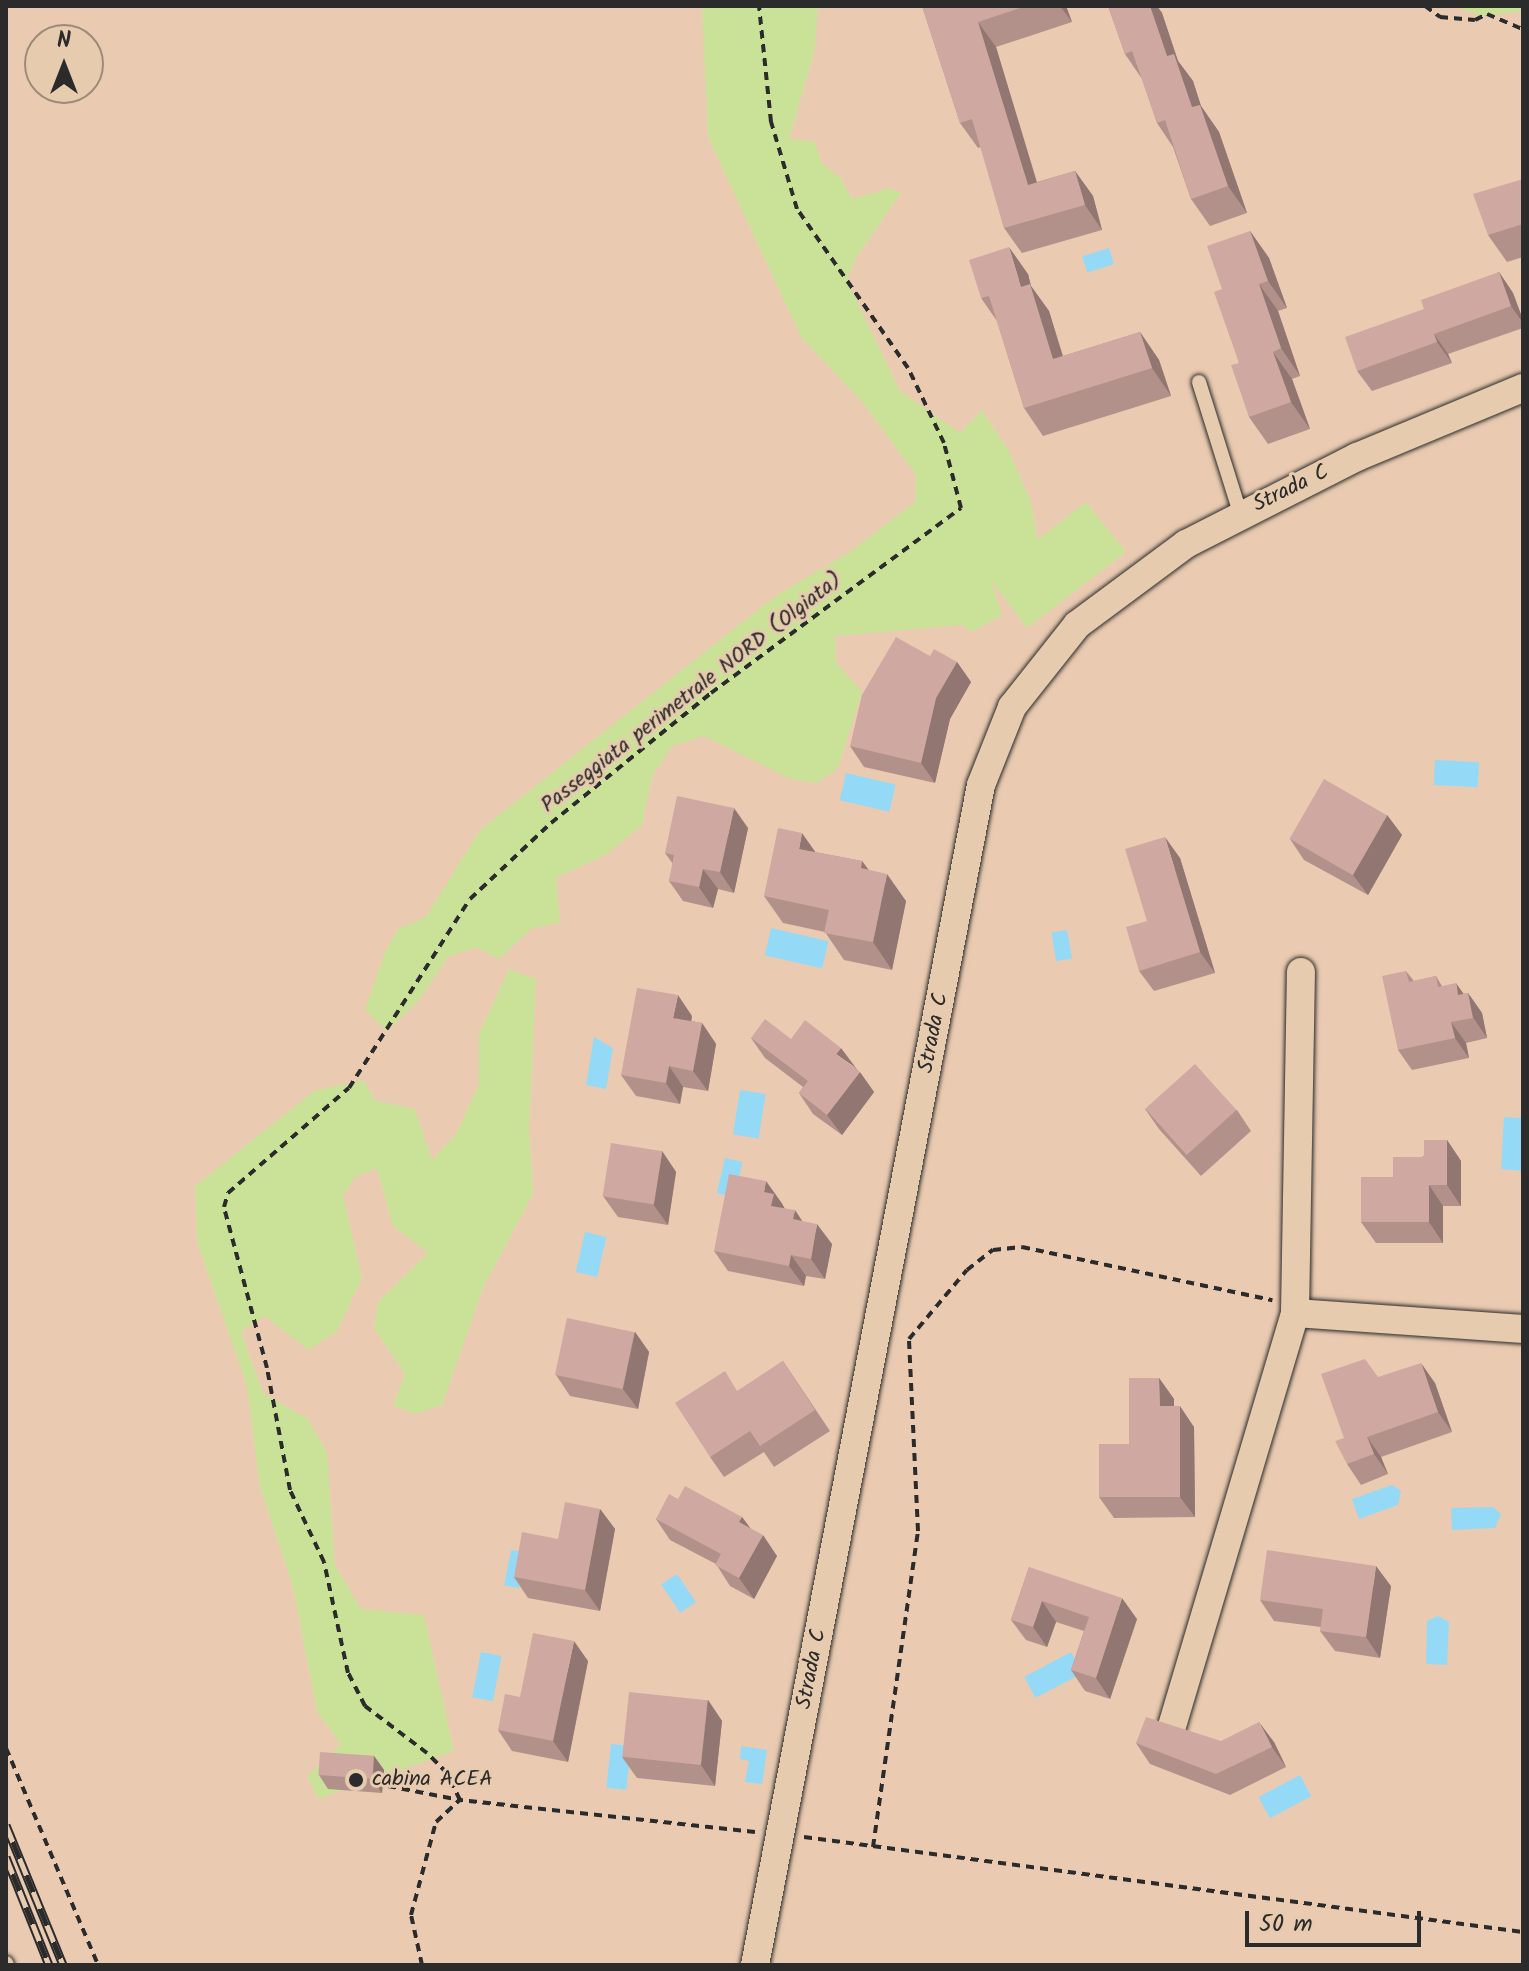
<!DOCTYPE html>
<html>
<head>
<meta charset="utf-8">
<style>
	body { margin:0 }
	#map { position:relative; width:1529px; height:1971px; overflow:hidden; background:#eacbb1; font-family:Kalam,sans-serif }
	div>[style] { position:absolute }
	[style*='--x'] { left:calc(var(--x)*1px); top:calc(var(--y)*1px); width:calc(var(--w)*1px); rotate:calc(var(--a)*1deg) }
	.green>* { inset:0; background:#cae298 }
	.water>* { inset:0; background:#94daf6; transform-origin:0 0 }
	.path>* { height:4px; margin-top:-2px; transform-origin:0; background:repeating-linear-gradient(90deg,#2b2b2b 0 8px,transparent 0 14px) }
	.roads { filter:drop-shadow(0 0 2px #2b2b2b) drop-shadow(0 0 2px #2b2b2b) }
	.lane>* { height:14px; margin:-7px; padding:0 7px; transform-origin:7px; border-radius:7px; background:#e7cbae }
	.street>* { height:28px; margin:-14px; padding:0 14px; transform-origin:14px; border-radius:14px; background:#e7cbae }
	.rail>* { height:9px; margin-top:-4.5px; transform-origin:0; background:repeating-linear-gradient(90deg,#e7cbae 0 18px,#2b2b2b 0 36px); box-sizing:border-box; border-block:2px solid #2b2b2b }
	.wall>* { inset:0; background:#b2918a }
	.shaded-wall>* { inset:0; background:#917671 }
	.building>* { inset:0; background:#cfa9a1; transform-origin:0 0 }
	.dots>* { width:22px; height:22px; translate:-50% -50%; box-sizing:border-box; border:4px solid #e7cbae; border-radius:50% }
	span { translate:-50% -50%; white-space:nowrap; text-align:center; line-height:1.15; -webkit-text-stroke:6px #e7cbae; paint-order:stroke }
	.street-label { font-size:22px; color:#2b2b2b }
	.poi-label { font-size:22px; color:#2b2b2b }
	.left { translate:0 -50%; text-align:left }
	.frame { position:absolute; inset:0; border:8px solid #2b2b2b; pointer-events:none }
	.north { position:absolute; left:24px; top:24px; width:80px; height:80px; box-sizing:border-box; background:#e7cbae; border:2px solid #9c8b7a; border-radius:50%; rotate:0deg; font-size:22px; font-weight:700; line-height:32px; text-align:center; color:#2b2b2b }
	.north::after { content:''; display:block; margin:auto; width:28px; height:36px; background:#2b2b2b; clip-path:polygon(50% 0,100% 100%,50% 72%,0 100%) }
	.scale { position:absolute; left:1245px; top:1911px; width:176px; height:36px; box-sizing:border-box; border:4px solid #2b2b2b; border-top:0; padding-left:10px; font-size:24px; line-height:28px; white-space:nowrap; color:#2b2b2b; -webkit-text-stroke:6px #e7cbae; paint-order:stroke }
</style>
</head>
<body>
<div id="map">
	<div class="green">
		<i style="clip-path:polygon(702px 6px,818px 6px,815px 49px,789px 139px,814px 141px,822px 163px,841px 178px,852px 199px,890px 188px,901px 193px,855px 259px,847px 281px,900px 391px,960px 433px,982px 410px,1010px 453px,1032px 505px,1037px 540px,1086px 502px,1126px 552px,1027px 628px,991px 580px,1002px 615px,972px 632px,962px 625px,835px 636px,836px 662px,862px 692px,838px 768px,817px 783px,791px 779px,704px 736px,672px 746px,652px 777px,642px 825px,607px 854px,556px 878px,560px 922px,531px 929px,499px 959px,476px 947px,448px 957px,419px 1000px,387px 1031px,365px 1010px,385px 952px,398px 929px,426px 917px,480px 830px,774px 597px,851px 551px,915px 502px,916px 475px,863px 403px,801px 337px,708px 137px)"></i>
		<i style="clip-path:polygon(1452px 6px,1523px 6px,1523px 11px,1482px 16px)"></i>
		<i style="clip-path:polygon(509px 969px,536px 979px,529px 1129px,533px 1194px,483px 1288px,442px 1405px,415px 1414px,393px 1406px,405px 1374px,374px 1328px,378px 1302px,428px 1253px,393px 1226px,377px 1168px,354px 1178px,343px 1196px,362px 1278px,337px 1331px,309px 1350px,264px 1316px,241px 1332px,263px 1393px,308px 1419px,327px 1452px,335px 1565px,361px 1609px,424px 1615px,454px 1751px,318px 1799px,307px 1776px,341px 1744px,317px 1712px,293px 1587px,260px 1487px,247px 1386px,197px 1242px,195px 1186px,314px 1091px,363px 1080px,376px 1101px,415px 1109px,432px 1160px,456px 1134px,479px 1085px,479px 1034px)"></i>
	</div>
	<div class="water">
		<i style="left:1109px;top:248px;width:17px;height:28px;rotate:73deg"></i>
		<i style="left:1435px;top:760px;width:44px;height:25px;rotate:3deg"></i>
		<i style="left:846px;top:773px;width:51px;height:28px;rotate:13deg"></i>
		<i style="left:771px;top:928px;width:59px;height:28px;rotate:13deg"></i>
		<i style="left:1067px;top:930px;width:29px;height:16px;rotate:80deg"></i>
		<i style="clip-path:polygon(594px 1037px,613px 1048px,606px 1089px,586px 1085px)"></i>
		<i style="left:740px;top:1090px;width:26px;height:45px;rotate:9deg"></i>
		<i style="clip-path:polygon(1504px 1117px,1523px 1118px,1523px 1171px,1501px 1169px)"></i>
		<i style="left:725px;top:1158px;width:18px;height:36px;rotate:13deg"></i>
		<i style="left:585px;top:1232px;width:22px;height:41px;rotate:13deg"></i>
		<i style="clip-path:polygon(1392px 1485px,1401px 1491px,1398px 1505px,1359px 1519px,1352px 1499px)"></i>
		<i style="clip-path:polygon(1493px 1507px,1501px 1514px,1495px 1528px,1452px 1530px,1451px 1508px)"></i>
		<i style="left:511px;top:1550px;width:15px;height:36px;rotate:11deg"></i>
		<i style="left:677px;top:1574px;width:34px;height:19px;rotate:56deg"></i>
		<i style="clip-path:polygon(1438px 1616px,1449px 1622px,1447px 1665px,1426px 1664px,1427px 1621px)"></i>
		<i style="left:481px;top:1652px;width:21px;height:46px;rotate:11deg"></i>
		<i style="left:1071px;top:1652px;width:24px;height:53px;rotate:62deg"></i>
		<i style="left:611px;top:1744px;width:20px;height:44px;rotate:6deg"></i>
		<i style="clip-path:polygon(741px 1746px,767px 1750px,762px 1784px,745px 1782px,749px 1761px,740px 1759px)"></i>
		<i style="left:1300px;top:1775px;width:24px;height:47px;rotate:62deg"></i>
	</div>
	<div class="path">
		<i style="--x:1425;--y:6;--w:19;--a:36"></i>
		<i style="--x:1440;--y:17;--w:35;--a:5"></i>
		<i style="--x:1475;--y:20;--w:13;--a:-27"></i>
		<i style="--x:1487;--y:14;--w:39;--a:23"></i>
		<i style="--x:6;--y:1748;--w:236;--a:67"></i>
		<i style="--x:388;--y:1786;--w:73;--a:11"></i>
		<i style="--x:755;--y:1832;--w:297;--a:-173.8"></i>
		<i style="--x:460;--y:1800;--w:30;--a:-116"></i>
		<i style="--x:447;--y:1773;--w:28;--a:-135"></i>
		<i style="--x:427;--y:1753;--w:78;--a:-142.8"></i>
		<i style="--x:365;--y:1706;--w:37;--a:-117"></i>
		<i style="--x:348;--y:1673;--w:114;--a:-102.2"></i>
		<i style="--x:324;--y:1562;--w:80;--a:-115.3"></i>
		<i style="--x:290;--y:1490;--w:124;--a:-100.7"></i>
		<i style="--x:267;--y:1368;--w:167;--a:-105"></i>
		<i style="--x:224;--y:1207;--w:15;--a:-74"></i>
		<i style="--x:228;--y:1193;--w:160;--a:-41"></i>
		<i style="--x:349;--y:1088;--w:224;--a:-57.4"></i>
		<i style="--x:470;--y:899;--w:111;--a:-43.2"></i>
		<i style="--x:551;--y:823;--w:206;--a:-39.1"></i>
		<i style="--x:711;--y:693;--w:311;--a:-36.5"></i>
		<i style="--x:961;--y:508;--w:67;--a:-104.7"></i>
		<i style="--x:944;--y:443;--w:83;--a:-115.6"></i>
		<i style="--x:908;--y:368;--w:194;--a:-124.9"></i>
		<i style="--x:797;--y:209;--w:91;--a:-106.6"></i>
		<i style="--x:771;--y:122;--w:117;--a:-95.9"></i>
		<i style="--x:804;--y:1837;--w:725;--a:7.53"></i>
		<i style="--x:873;--y:1847;--w:319;--a:-81.9"></i>
		<i style="--x:918;--y:1531;--w:192;--a:-92.7"></i>
		<i style="--x:909;--y:1339;--w:90;--a:-50"></i>
		<i style="--x:967;--y:1270;--w:33;--a:-38"></i>
		<i style="--x:993;--y:1250;--w:29;--a:-6"></i>
		<i style="--x:1022;--y:1247;--w:256;--a:12"></i>
		<i style="--x:422;--y:1965;--w:51;--a:-102.4"></i>
		<i style="--x:411;--y:1915;--w:96;--a:-75"></i>
		<i style="--x:436;--y:1822;--w:33;--a:-43"></i>
	</div>
	<div class="roads">
		<div class="lane">
			<i style="--x:1199;--y:382;--w:137;--a:72.6"></i>
			<i style="--x:6;--y:1963;--w:2;--a:63"></i>
		</div>
		<div class="street">
			<i style="--x:1295;--y:1313;--w:229;--a:4"></i>
			<i style="--x:1172;--y:1726;--w:431;--a:-73.4"></i>
			<i style="--x:1295;--y:1313;--w:341;--a:-89"></i>
			<i style="--x:755;--y:1965;--w:1201;--a:-79.16"></i>
			<i style="--x:981;--y:785;--w:84;--a:-68.3"></i>
			<i style="--x:1012;--y:707;--w:105;--a:-51.6"></i>
			<i style="--x:1077;--y:625;--w:136;--a:-36.6"></i>
			<i style="--x:1186;--y:544;--w:192;--a:-27"></i>
			<i style="--x:1357;--y:457;--w:180;--a:-22.6"></i>
		</div>
	</div>
	<div class="rail">
		<i style="--x:6;--y:1825;--w:151;--a:67.8"></i>
		<i style="--x:6;--y:1857;--w:116;--a:68.3"></i>
	</div>
	<div class="wall">
		<i style="clip-path:polygon(922px 6px,1066px 6px,1072px 22px,996px 47px,1037px 182px,1075px 171px,1093px 196px,1102px 230px,1022px 253px,1004px 228px,981px 147px,978px 148px,960px 123px)"></i>
		<i style="clip-path:polygon(1108px 6px,1157px 6px,1162px 13px,1178px 61px,1193px 81px,1201px 106px,1219px 132px,1247px 213px,1210px 226px,1191px 199px,1173px 147px,1157px 123px,1142px 79px,1125px 54px)"></i>
		<i style="clip-path:polygon(1523px 179px,1523px 257px,1507px 262px,1488px 235px)"></i>
		<i style="clip-path:polygon(1250px 231px,1269px 258px,1287px 308px,1278px 311px,1300px 376px,1292px 379px,1310px 429px,1268px 444px,1249px 417px,1239px 363px,1222px 289px)"></i>
		<i style="clip-path:polygon(1499px 272px,1513px 293px,1523px 320px,1523px 328px,1448px 354px,1452px 363px,1372px 391px,1357px 371px,1424px 309px)"></i>
		<i style="clip-path:polygon(1028px 274px,1031px 286px,1049px 311px,1063px 356px,1140px 332px,1159px 360px,1171px 396px,1043px 436px,1024px 408px,997px 321px,981px 298px)"></i>
		<i style="clip-path:polygon(930px 656px,957px 662px,971px 682px,950px 719px,935px 783px,864px 767px,850px 746px)"></i>
		<i style="clip-path:polygon(1387px 815px,1402px 835px,1368px 895px,1304px 860px,1290px 839px)"></i>
		<i style="clip-path:polygon(748px 828px,734px 893px,718px 889px,713px 908px,683px 901px,669px 881px,673px 864px,665px 853px)"></i>
		<i style="clip-path:polygon(815px 852px,862px 861px,869px 870px,906px 901px,892px 970px,844px 960px,825px 932px,783px 923px,764px 896px)"></i>
		<i style="clip-path:polygon(1180px 858px,1215px 973px,1154px 991px,1139px 971px,1147px 921px)"></i>
		<i style="clip-path:polygon(1406px 971px,1414px 981px,1436px 976px,1442px 986px,1463px 994px,1468px 993px,1482px 1013px,1487px 1038px,1466px 1043px,1469px 1058px,1412px 1070px,1398px 1050px)"></i>
		<i style="clip-path:polygon(692px 1016px,691px 1021px,702px 1023px,716px 1044px,708px 1091px,683px 1087px,680px 1104px,636px 1096px,621px 1075px)"></i>
		<i style="clip-path:polygon(751px 1038px,791px 1039px,856px 1068px,874px 1092px,842px 1135px,813px 1114px,799px 1093px,803px 1087px,765px 1058px)"></i>
		<i style="clip-path:polygon(1145px 1109px,1237px 1110px,1251px 1131px,1201px 1176px,1159px 1129px)"></i>
		<i style="clip-path:polygon(1447px 1140px,1461px 1161px,1461px 1206px,1443px 1206px,1443px 1243px,1376px 1243px,1361px 1222px,1393px 1177px)"></i>
		<i style="clip-path:polygon(662px 1151px,676px 1172px,668px 1225px,618px 1217px,603px 1196px)"></i>
		<i style="clip-path:polygon(781px 1202px,784px 1208px,832px 1244px,825px 1279px,806px 1276px,804px 1286px,728px 1271px,714px 1251px)"></i>
		<i style="clip-path:polygon(635px 1332px,649px 1352px,638px 1409px,570px 1396px,556px 1375px)"></i>
		<i style="clip-path:polygon(783px 1361px,830px 1431px,774px 1467px,764px 1452px,724px 1477px,710px 1457px,738px 1391px)"></i>
		<i style="clip-path:polygon(1378px 1377px,1435px 1383px,1452px 1432px,1381px 1457px,1388px 1474px,1361px 1485px,1347px 1464px,1344px 1438px)"></i>
		<i style="clip-path:polygon(1159px 1378px,1174px 1399px,1174px 1406px,1194px 1427px,1195px 1517px,1114px 1518px,1099px 1497px,1129px 1444px)"></i>
		<i style="clip-path:polygon(678px 1499px,742px 1517px,750px 1528px,777px 1556px,754px 1599px,730px 1586px,716px 1564px,670px 1540px,656px 1519px)"></i>
		<i style="clip-path:polygon(600px 1509px,615px 1529px,600px 1611px,528px 1598px,514px 1577px,558px 1539px)"></i>
		<i style="clip-path:polygon(1029px 1567px,1137px 1619px,1110px 1699px,1085px 1691px,1071px 1670px,1084px 1631px,1056px 1622px,1047px 1647px,1026px 1640px,1011px 1620px)"></i>
		<i style="clip-path:polygon(1391px 1586px,1380px 1658px,1335px 1651px,1320px 1631px,1321px 1627px,1274px 1621px,1260px 1600px)"></i>
		<i style="clip-path:polygon(588px 1661px,568px 1762px,512px 1751px,498px 1730px,520px 1697px)"></i>
		<i style="clip-path:polygon(708px 1700px,722px 1721px,715px 1786px,637px 1778px,622px 1757px)"></i>
		<i style="clip-path:polygon(1221px 1741px,1274px 1742px,1286px 1767px,1230px 1795px,1150px 1764px,1136px 1743px)"></i>
		<i style="clip-path:polygon(374px 1756px,384px 1770px,382px 1793px,328px 1789px,319px 1775px)"></i>
	</div>
	<div class="shaded-wall">
		<i style="clip-path:polygon(1060px 6px,1066px 6px,1072px 22px)"></i>
		<i style="clip-path:polygon(1150px 6px,1157px 6px,1162px 13px,1178px 61px,1193px 81px,1201px 106px,1219px 132px,1247px 213px,1228px 186px,1167px 56px)"></i>
		<i style="clip-path:polygon(978px 22px,996px 47px,1045px 210px,1028px 185px)"></i>
		<i style="clip-path:polygon(1075px 171px,1093px 196px,1102px 230px,1085px 205px)"></i>
		<i style="clip-path:polygon(1250px 231px,1269px 258px,1287px 308px,1268px 281px)"></i>
		<i style="clip-path:polygon(1009px 247px,1028px 274px,1031px 286px,1049px 311px,1072px 387px,1053px 359px,1021px 287px)"></i>
		<i style="clip-path:polygon(1499px 272px,1513px 293px,1523px 320px,1523px 323px,1511px 306px)"></i>
		<i style="clip-path:polygon(1259px 284px,1278px 311px,1300px 376px,1281px 348px)"></i>
		<i style="clip-path:polygon(1140px 332px,1159px 360px,1171px 396px,1152px 368px)"></i>
		<i style="clip-path:polygon(1434px 334px,1448px 354px,1452px 363px,1437px 342px)"></i>
		<i style="clip-path:polygon(1273px 352px,1292px 379px,1310px 429px,1291px 402px)"></i>
		<i style="clip-path:polygon(957px 662px,971px 682px,950px 719px,935px 783px,921px 763px,936px 698px)"></i>
		<i style="clip-path:polygon(734px 808px,748px 828px,734px 893px,720px 872px)"></i>
		<i style="clip-path:polygon(1387px 815px,1402px 835px,1368px 895px,1353px 875px)"></i>
		<i style="clip-path:polygon(802px 833px,821px 860px,799px 849px)"></i>
		<i style="clip-path:polygon(1165px 837px,1180px 858px,1215px 973px,1200px 952px)"></i>
		<i style="clip-path:polygon(862px 861px,881px 888px,861px 868px)"></i>
		<i style="clip-path:polygon(703px 869px,718px 889px,713px 908px,699px 887px)"></i>
		<i style="clip-path:polygon(887px 874px,906px 901px,892px 970px,873px 942px)"></i>
		<i style="clip-path:polygon(1456px 983px,1470px 1003px,1468px 993px,1482px 1013px,1487px 1038px,1458px 995px)"></i>
		<i style="clip-path:polygon(678px 995px,692px 1016px,688px 1039px,673px 1018px)"></i>
		<i style="clip-path:polygon(1451px 1022px,1466px 1043px,1469px 1058px,1455px 1038px)"></i>
		<i style="clip-path:polygon(702px 1023px,716px 1044px,708px 1091px,693px 1071px)"></i>
		<i style="clip-path:polygon(841px 1048px,856px 1068px,836px 1054px)"></i>
		<i style="clip-path:polygon(669px 1066px,683px 1087px,680px 1104px,666px 1083px)"></i>
		<i style="clip-path:polygon(860px 1072px,874px 1092px,842px 1135px,827px 1115px)"></i>
		<i style="clip-path:polygon(1447px 1140px,1461px 1161px,1461px 1206px,1447px 1185px)"></i>
		<i style="clip-path:polygon(662px 1151px,676px 1172px,668px 1225px,653px 1204px)"></i>
		<i style="clip-path:polygon(766px 1181px,781px 1202px,788px 1214px,771px 1206px,764px 1192px)"></i>
		<i style="clip-path:polygon(1429px 1185px,1443px 1206px,1443px 1243px,1429px 1222px)"></i>
		<i style="clip-path:polygon(795px 1210px,809px 1231px,793px 1219px)"></i>
		<i style="clip-path:polygon(817px 1224px,832px 1244px,825px 1279px,811px 1259px)"></i>
		<i style="clip-path:polygon(791px 1255px,806px 1276px,804px 1286px,789px 1266px)"></i>
		<i style="clip-path:polygon(635px 1332px,649px 1352px,638px 1409px,623px 1389px)"></i>
		<i style="clip-path:polygon(1421px 1363px,1435px 1383px,1452px 1432px,1438px 1412px)"></i>
		<i style="clip-path:polygon(1159px 1378px,1174px 1399px,1174px 1427px,1160px 1406px)"></i>
		<i style="clip-path:polygon(1180px 1406px,1194px 1427px,1195px 1517px,1180px 1497px)"></i>
		<i style="clip-path:polygon(1367px 1437px,1381px 1457px,1388px 1474px,1374px 1454px)"></i>
		<i style="clip-path:polygon(600px 1509px,615px 1529px,600px 1611px,585px 1590px)"></i>
		<i style="clip-path:polygon(742px 1517px,757px 1537px,739px 1522px)"></i>
		<i style="clip-path:polygon(763px 1535px,777px 1556px,754px 1599px,739px 1578px)"></i>
		<i style="clip-path:polygon(1376px 1566px,1391px 1586px,1380px 1658px,1366px 1637px)"></i>
		<i style="clip-path:polygon(1122px 1598px,1137px 1619px,1110px 1699px,1096px 1678px)"></i>
		<i style="clip-path:polygon(1042px 1601px,1056px 1622px,1047px 1647px,1033px 1627px)"></i>
		<i style="clip-path:polygon(574px 1641px,588px 1661px,568px 1762px,553px 1741px)"></i>
		<i style="clip-path:polygon(708px 1700px,722px 1721px,715px 1786px,701px 1765px)"></i>
		<i style="clip-path:polygon(1259px 1722px,1274px 1742px,1286px 1767px,1272px 1747px)"></i>
		<i style="clip-path:polygon(374px 1756px,384px 1770px,382px 1793px,373px 1779px)"></i>
	</div>
	<div class="building">
		<i style="clip-path:polygon(922px 6px,1026px 6px,978px 22px,1028px 185px,1075px 171px,1085px 205px,1004px 228px,972px 119px,960px 123px)"></i>
		<i style="clip-path:polygon(1108px 6px,1150px 6px,1167px 56px,1174px 54px,1192px 107px,1200px 105px,1228px 186px,1191px 199px,1165px 120px,1157px 123px,1132px 51px,1125px 54px)"></i>
		<i style="clip-path:polygon(1523px 179px,1523px 224px,1488px 235px,1473px 194px)"></i>
		<i style="clip-path:polygon(1250px 231px,1268px 281px,1259px 284px,1281px 348px,1273px 352px,1291px 402px,1249px 417px,1231px 365px,1239px 363px,1214px 292px,1222px 289px,1207px 246px)"></i>
		<i style="clip-path:polygon(1009px 247px,1021px 287px,1030px 284px,1053px 359px,1140px 332px,1152px 368px,1024px 408px,989px 296px,981px 298px,969px 260px)"></i>
		<i style="clip-path:polygon(1499px 272px,1511px 306px,1434px 334px,1437px 342px,1357px 371px,1345px 337px,1424px 309px,1421px 300px)"></i>
		<i style="clip-path:polygon(896px 637px,930px 656px,934px 649px,957px 662px,936px 698px,921px 763px,850px 746px,862px 695px)"></i>
		<i style="left:1324px;top:779px;width:73px;height:69px;rotate:30deg"></i>
		<i style="clip-path:polygon(677px 796px,734px 808px,720px 872px,703px 869px,699px 887px,669px 881px,674px 855px,665px 853px)"></i>
		<i style="clip-path:polygon(778px 828px,802px 833px,799px 849px,862px 861px,861px 868px,887px 874px,873px 942px,824px 933px,829px 910px,764px 896px)"></i>
		<i style="clip-path:polygon(1165px 837px,1200px 952px,1139px 971px,1126px 927px,1147px 921px,1125px 849px)"></i>
		<i style="clip-path:polygon(1406px 971px,1409px 982px,1436px 976px,1438px 987px,1456px 983px,1458px 995px,1468px 993px,1473px 1018px,1451px 1022px,1455px 1038px,1398px 1050px,1382px 976px)"></i>
		<i style="clip-path:polygon(637px 988px,678px 995px,673px 1018px,702px 1023px,693px 1071px,669px 1066px,666px 1083px,621px 1075px)"></i>
		<i style="clip-path:polygon(765px 1019px,791px 1039px,805px 1020px,841px 1048px,836px 1054px,860px 1072px,827px 1115px,799px 1093px,808px 1081px,751px 1038px)"></i>
		<i style="left:1195px;top:1064px;width:62px;height:67px;rotate:48deg"></i>
		<i style="clip-path:polygon(1424px 1140px,1447px 1140px,1447px 1185px,1429px 1185px,1429px 1222px,1361px 1222px,1361px 1177px,1393px 1177px,1393px 1157px,1424px 1157px)"></i>
		<i style="left:611px;top:1143px;width:52px;height:54px;rotate:9deg"></i>
		<i style="clip-path:polygon(729px 1174px,766px 1181px,764px 1192px,774px 1194px,771px 1206px,795px 1210px,793px 1219px,817px 1224px,811px 1259px,791px 1255px,789px 1266px,714px 1251px)"></i>
		<i style="left:567px;top:1318px;width:69px;height:58px;rotate:12deg"></i>
		<i style="clip-path:polygon(1365px 1359px,1378px 1377px,1421px 1363px,1438px 1412px,1367px 1437px,1374px 1454px,1347px 1464px,1335px 1441px,1344px 1438px,1321px 1374px)"></i>
		<i style="clip-path:polygon(783px 1361px,815px 1410px,760px 1446px,750px 1431px,710px 1457px,675px 1403px,725px 1371px,737px 1391px)"></i>
		<i style="clip-path:polygon(1129px 1378px,1159px 1378px,1160px 1406px,1180px 1406px,1180px 1497px,1099px 1497px,1099px 1444px,1129px 1444px)"></i>
		<i style="clip-path:polygon(685px 1486px,742px 1517px,739px 1522px,763px 1535px,739px 1578px,715px 1565px,721px 1554px,656px 1519px,669px 1494px,678px 1499px)"></i>
		<i style="clip-path:polygon(565px 1502px,600px 1509px,585px 1590px,514px 1577px,522px 1532px,558px 1539px)"></i>
		<i style="clip-path:polygon(1267px 1550px,1376px 1566px,1366px 1637px,1320px 1631px,1323px 1609px,1260px 1600px)"></i>
		<i style="clip-path:polygon(1029px 1567px,1122px 1598px,1096px 1678px,1071px 1670px,1089px 1617px,1042px 1601px,1033px 1627px,1011px 1620px)"></i>
		<i style="clip-path:polygon(533px 1633px,574px 1641px,553px 1741px,498px 1730px,505px 1694px,520px 1697px)"></i>
		<i style="left:629px;top:1692px;width:79px;height:65px;rotate:6deg"></i>
		<i style="clip-path:polygon(1146px 1717px,1221px 1741px,1259px 1722px,1272px 1747px,1216px 1774px,1136px 1743px)"></i>
		<i style="left:320px;top:1752px;width:54px;height:23px;rotate:4deg"></i>
	</div>
	<div class="dots">
		<i style="left:356px;top:1780px;background:#2b2b2b"></i>
	</div>
	<div class="street-label">
		<span style="left:1291px;top:489px;rotate:-26deg">Strada C</span>
		<span style="left:692px;top:693px;rotate:-38deg">Passeggiata perimetrale NORD (Olgiata)</span>
		<span style="left:934px;top:1033px;rotate:-79deg">Strada C</span>
		<span style="left:812px;top:1669px;rotate:-79deg">Strada C</span>
	</div>
	<div class="poi-label">
		<span class="left" style="left:372px;top:1780px">cabina ACEA</span>
	</div>
	<div class="frame"></div>
	<div class="north">N</div>
	<div class="scale">50 m</div>
</div>
</body>
</html>
